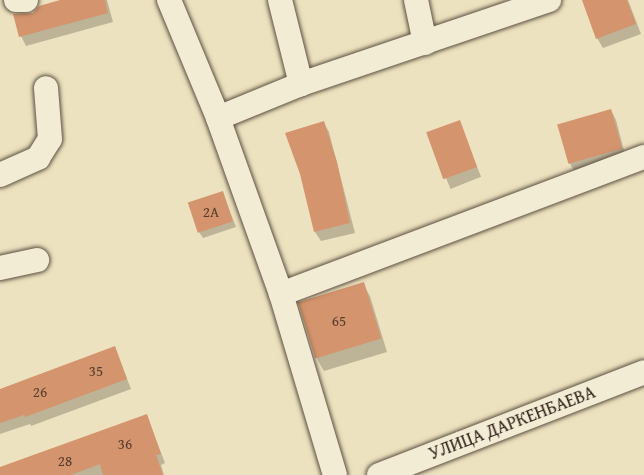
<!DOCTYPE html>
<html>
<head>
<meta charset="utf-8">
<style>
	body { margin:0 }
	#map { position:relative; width:644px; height:475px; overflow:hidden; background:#ede2bf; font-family:"Gentium Book Plus",serif }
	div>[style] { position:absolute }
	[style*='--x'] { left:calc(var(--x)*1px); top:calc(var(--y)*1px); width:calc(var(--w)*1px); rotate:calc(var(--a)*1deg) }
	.shadow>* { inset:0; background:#0003; transform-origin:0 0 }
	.building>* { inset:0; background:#d4946d; transform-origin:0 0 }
	.roads { filter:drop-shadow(0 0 2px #5c5041) drop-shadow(0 0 2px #5c5041) }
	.minor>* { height:24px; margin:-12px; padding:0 12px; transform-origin:12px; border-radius:12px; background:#f3ecd5 }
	span { translate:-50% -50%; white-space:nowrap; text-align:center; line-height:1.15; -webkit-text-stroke:4.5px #f3ecd5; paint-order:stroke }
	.number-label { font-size:15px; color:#563c2c }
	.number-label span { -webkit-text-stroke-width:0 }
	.street-label { font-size:18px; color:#2c1f17 }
</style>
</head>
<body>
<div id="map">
	<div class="shadow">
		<i style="clip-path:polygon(66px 0,107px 0,113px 22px,26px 46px,21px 36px,33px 14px)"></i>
		<i style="clip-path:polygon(591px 0,628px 0,641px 34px,603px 48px,597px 38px)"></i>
		<i style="clip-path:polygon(611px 110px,616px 120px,626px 158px,575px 172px,569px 162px)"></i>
		<i style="left:459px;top:122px;width:59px;height:33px;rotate:68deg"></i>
		<i style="clip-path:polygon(324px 123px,329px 132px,355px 233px,321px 241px,315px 232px)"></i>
		<i style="clip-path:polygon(223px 193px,236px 227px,203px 238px,199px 232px)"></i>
		<i style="clip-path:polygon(363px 284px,370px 296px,387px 352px,324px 371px,317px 359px)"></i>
		<i style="clip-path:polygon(115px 348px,131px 389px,31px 426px,30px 424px,0 434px,0 390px)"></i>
		<i style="clip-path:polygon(147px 416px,165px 463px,161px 465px,164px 475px,0 475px,0 469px)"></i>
	</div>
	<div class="building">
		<i style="clip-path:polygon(60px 0,105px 0,108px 13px,19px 37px,13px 14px,33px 13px,39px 6px)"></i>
		<i style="clip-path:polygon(582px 0,627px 0,636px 24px,596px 39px)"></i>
		<i style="left:611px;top:109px;width:41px;height:56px;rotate:74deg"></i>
		<i style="left:460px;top:120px;width:50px;height:36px;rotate:70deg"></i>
		<i style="clip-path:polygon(324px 121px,337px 162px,350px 223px,314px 232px,300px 174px,285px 133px)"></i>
		<i style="left:223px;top:191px;width:32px;height:37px;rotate:72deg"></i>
		<i style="left:364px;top:282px;width:59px;height:69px;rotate:73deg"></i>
		<i style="clip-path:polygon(115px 346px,127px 379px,25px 417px,24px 415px,0 423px,0 389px)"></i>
		<i style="clip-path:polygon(147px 414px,161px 454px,156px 455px,163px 475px,103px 475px,100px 464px,71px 475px,0 475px,0 467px)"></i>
	</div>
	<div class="roads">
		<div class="minor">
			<i style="--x:16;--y:0;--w:10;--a:0"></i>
			<i style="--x:169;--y:0;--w:128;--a:67.4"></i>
			<i style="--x:280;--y:0;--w:87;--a:76"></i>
			<i style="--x:416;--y:0;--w:44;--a:78.2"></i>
			<i style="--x:0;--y:175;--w:42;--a:-24.1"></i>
			<i style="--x:38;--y:158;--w:22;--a:-58"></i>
			<i style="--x:50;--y:139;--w:51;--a:-94.5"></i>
			<i style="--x:0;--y:268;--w:38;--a:-12"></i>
			<i style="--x:281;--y:294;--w:388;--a:-20.7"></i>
			<i style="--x:335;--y:475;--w:189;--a:-106.6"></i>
			<i style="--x:281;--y:294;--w:187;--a:-109.7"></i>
			<i style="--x:218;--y:118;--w:90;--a:-22.3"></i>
			<i style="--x:301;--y:84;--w:262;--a:-18.7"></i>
			<i style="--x:379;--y:475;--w:284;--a:-21.2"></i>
		</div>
	</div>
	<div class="number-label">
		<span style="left:211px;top:212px">2А</span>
		<span style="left:339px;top:321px">65</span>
		<span style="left:96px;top:371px">35</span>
		<span style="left:40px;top:392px">26</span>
		<span style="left:125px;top:444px">36</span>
		<span style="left:65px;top:461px">28</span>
	</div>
	<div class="street-label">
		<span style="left:512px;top:423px;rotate:-21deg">УЛИЦА ДАРКЕНБАЕВА</span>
	</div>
</div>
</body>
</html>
